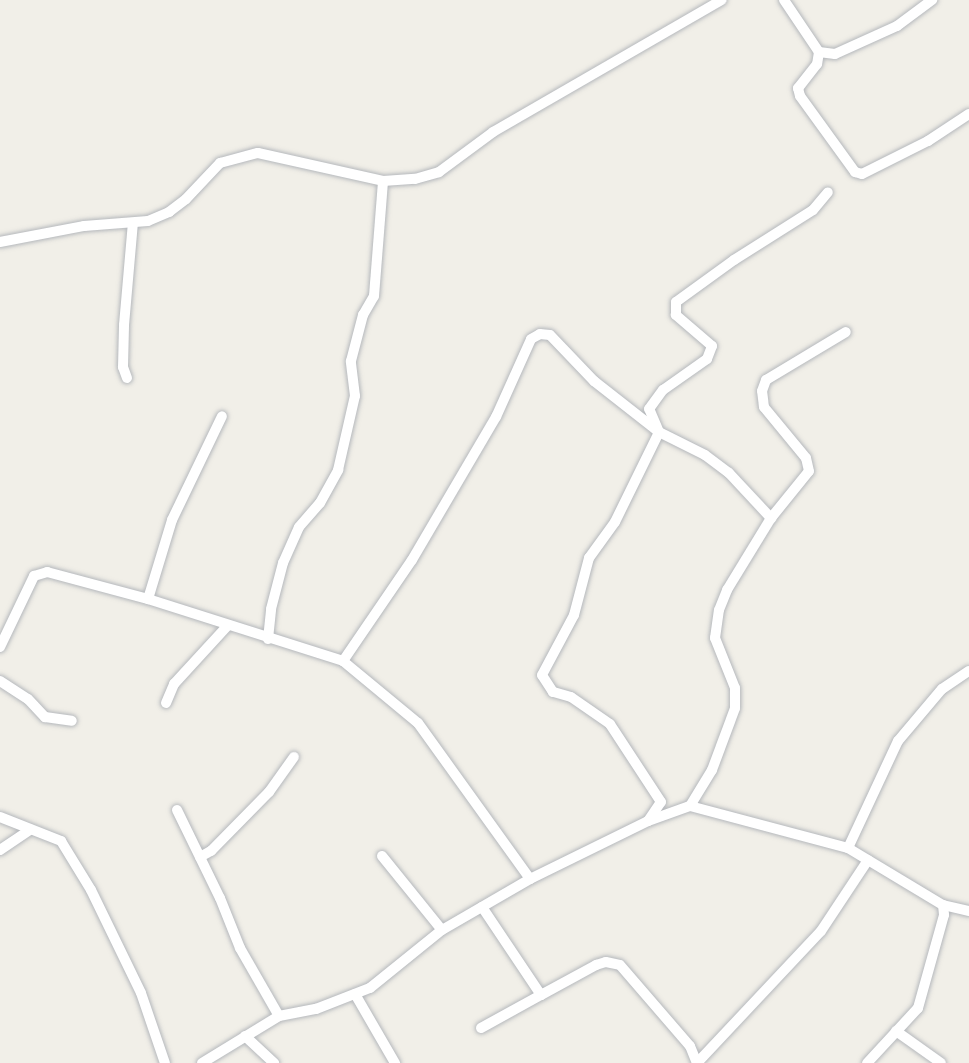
<!DOCTYPE html>
<html>
<head>
<meta charset="utf-8">
<style>
	body { margin:0 }
	#map { position:relative; width:969px; height:1063px; overflow:hidden; background:#f1efe8; font-family:"Titillium Web",sans-serif }
	div>[style] { position:absolute }
	[style*='--x'] { left:calc(var(--x)*1px); top:calc(var(--y)*1px); width:calc(var(--w)*1px); rotate:calc(var(--a)*1deg) }
	.roads { filter:drop-shadow(0 0 2px #b5b8bc) drop-shadow(0 0 2px #b5b8bc) }
	.minor>* { height:10px; margin:-5px; padding:0 5px; transform-origin:5px; border-radius:5px; background:#fff }
	span { translate:-50% -50%; white-space:nowrap; text-align:center; line-height:1.15; -webkit-text-stroke:6px #fff; paint-order:stroke }
</style>
</head>
<body>
<div id="map">
	<div class="roads">
		<div class="minor">
			<i style="--x:784;--y:0;--w:63;--a:56.1"></i>
			<i style="--x:819;--y:52;--w:12;--a:99"></i>
			<i style="--x:817;--y:64;--w:31;--a:128"></i>
			<i style="--x:798;--y:88;--w:8;--a:76"></i>
			<i style="--x:800;--y:96;--w:94;--a:54.1"></i>
			<i style="--x:855;--y:172;--w:7;--a:16"></i>
			<i style="--x:862;--y:174;--w:74;--a:-26.6"></i>
			<i style="--x:928;--y:141;--w:49;--a:-33.4"></i>
			<i style="--x:819;--y:52;--w:16;--a:7"></i>
			<i style="--x:835;--y:54;--w:68;--a:-24.3"></i>
			<i style="--x:897;--y:26;--w:44;--a:-36.6"></i>
			<i style="--x:0;--y:242;--w:86;--a:-10.8"></i>
			<i style="--x:84;--y:226;--w:64;--a:-4.5"></i>
			<i style="--x:148;--y:221;--w:23;--a:-23"></i>
			<i style="--x:169;--y:212;--w:21;--a:-37"></i>
			<i style="--x:186;--y:199;--w:50;--a:-46.6"></i>
			<i style="--x:220;--y:163;--w:39;--a:-15"></i>
			<i style="--x:258;--y:153;--w:128;--a:12.6"></i>
			<i style="--x:383;--y:181;--w:32;--a:-4"></i>
			<i style="--x:415;--y:179;--w:25;--a:-16"></i>
			<i style="--x:439;--y:172;--w:67;--a:-36.5"></i>
			<i style="--x:493;--y:132;--w:264;--a:-30"></i>
			<i style="--x:127;--y:378;--w:12;--a:-110"></i>
			<i style="--x:123;--y:367;--w:42;--a:-88.6"></i>
			<i style="--x:124;--y:325;--w:102;--a:-85"></i>
			<i style="--x:148;--y:599;--w:83;--a:-73.1"></i>
			<i style="--x:172;--y:520;--w:115;--a:-64.3"></i>
			<i style="--x:268;--y:639;--w:30;--a:-84"></i>
			<i style="--x:271;--y:609;--w:48;--a:-75.4"></i>
			<i style="--x:283;--y:563;--w:39;--a:-66"></i>
			<i style="--x:299;--y:527;--w:32;--a:-49"></i>
			<i style="--x:320;--y:503;--w:38;--a:-61"></i>
			<i style="--x:338;--y:470;--w:76;--a:-77.1"></i>
			<i style="--x:355;--y:396;--w:35;--a:-97"></i>
			<i style="--x:351;--y:361;--w:48;--a:-75.4"></i>
			<i style="--x:363;--y:315;--w:22;--a:-60"></i>
			<i style="--x:374;--y:296;--w:115;--a:-85.5"></i>
			<i style="--x:0;--y:647;--w:79;--a:-64.4"></i>
			<i style="--x:34;--y:576;--w:14;--a:-17"></i>
			<i style="--x:47;--y:572;--w:105;--a:15"></i>
			<i style="--x:148;--y:599;--w:205;--a:17.6"></i>
			<i style="--x:343;--y:661;--w:97;--a:39.6"></i>
			<i style="--x:418;--y:723;--w:192;--a:54.3"></i>
			<i style="--x:343;--y:661;--w:122;--a:-55.7"></i>
			<i style="--x:412;--y:560;--w:166;--a:-59.6"></i>
			<i style="--x:496;--y:417;--w:85;--a:-65.8"></i>
			<i style="--x:531;--y:339;--w:10;--a:-29"></i>
			<i style="--x:540;--y:334;--w:10;--a:6"></i>
			<i style="--x:550;--y:335;--w:64;--a:46.3"></i>
			<i style="--x:594;--y:381;--w:83;--a:38.1"></i>
			<i style="--x:659;--y:432;--w:51;--a:26.6"></i>
			<i style="--x:705;--y:455;--w:30;--a:37"></i>
			<i style="--x:729;--y:473;--w:62;--a:47"></i>
			<i style="--x:0;--y:681;--w:33;--a:33"></i>
			<i style="--x:28;--y:699;--w:25;--a:47"></i>
			<i style="--x:45;--y:717;--w:27;--a:8"></i>
			<i style="--x:166;--y:703;--w:21;--a:-67"></i>
			<i style="--x:174;--y:684;--w:80;--a:-47.5"></i>
			<i style="--x:690;--y:806;--w:42;--a:-58.6"></i>
			<i style="--x:712;--y:770;--w:66;--a:-69.6"></i>
			<i style="--x:735;--y:708;--w:20;--a:-90"></i>
			<i style="--x:735;--y:688;--w:54;--a:-111.8"></i>
			<i style="--x:715;--y:638;--w:28;--a:-82"></i>
			<i style="--x:719;--y:610;--w:22;--a:-68"></i>
			<i style="--x:727;--y:590;--w:84;--a:-58.6"></i>
			<i style="--x:771;--y:518;--w:60;--a:-51"></i>
			<i style="--x:809;--y:471;--w:13;--a:-103"></i>
			<i style="--x:806;--y:458;--w:66;--a:-129.5"></i>
			<i style="--x:764;--y:407;--w:16;--a:-97"></i>
			<i style="--x:762;--y:391;--w:12;--a:-70"></i>
			<i style="--x:766;--y:380;--w:93;--a:-31"></i>
			<i style="--x:177;--y:810;--w:98;--a:64"></i>
			<i style="--x:220;--y:898;--w:54;--a:68.2"></i>
			<i style="--x:240;--y:948;--w:78;--a:60.2"></i>
			<i style="--x:0;--y:817;--w:66;--a:21.5"></i>
			<i style="--x:61;--y:841;--w:57;--a:58.5"></i>
			<i style="--x:91;--y:890;--w:114;--a:64.1"></i>
			<i style="--x:141;--y:993;--w:74;--a:71.1"></i>
			<i style="--x:648;--y:821;--w:23;--a:-56"></i>
			<i style="--x:661;--y:802;--w:93;--a:-123.2"></i>
			<i style="--x:610;--y:724;--w:47;--a:-145.3"></i>
			<i style="--x:571;--y:697;--w:19;--a:-164"></i>
			<i style="--x:553;--y:692;--w:20;--a:-123"></i>
			<i style="--x:542;--y:675;--w:68;--a:-61.9"></i>
			<i style="--x:574;--y:615;--w:59;--a:-75.3"></i>
			<i style="--x:589;--y:558;--w:44;--a:-54.2"></i>
			<i style="--x:615;--y:522;--w:100;--a:-63.9"></i>
			<i style="--x:659;--y:432;--w:25;--a:-113"></i>
			<i style="--x:649;--y:409;--w:24;--a:-54"></i>
			<i style="--x:663;--y:390;--w:54;--a:-35.2"></i>
			<i style="--x:707;--y:359;--w:14;--a:-69"></i>
			<i style="--x:712;--y:346;--w:48;--a:-139.3"></i>
			<i style="--x:676;--y:315;--w:13;--a:-90"></i>
			<i style="--x:676;--y:302;--w:72;--a:-35.9"></i>
			<i style="--x:734;--y:260;--w:93;--a:-32.3"></i>
			<i style="--x:813;--y:210;--w:23;--a:-50"></i>
			<i style="--x:848;--y:848;--w:118;--a:-65"></i>
			<i style="--x:898;--y:741;--w:68;--a:-49.8"></i>
			<i style="--x:942;--y:689;--w:32;--a:-34"></i>
			<i style="--x:0;--y:850;--w:37;--a:-34"></i>
			<i style="--x:382;--y:856;--w:95;--a:51"></i>
			<i style="--x:200;--y:857;--w:13;--a:-29"></i>
			<i style="--x:211;--y:851;--w:83;--a:-45.5"></i>
			<i style="--x:269;--y:792;--w:43;--a:-54.5"></i>
			<i style="--x:943;--y:905;--w:27;--a:13"></i>
			<i style="--x:355;--y:994;--w:80;--a:59.9"></i>
			<i style="--x:541;--y:995;--w:63;--a:-28.6"></i>
			<i style="--x:596;--y:965;--w:10;--a:-17"></i>
			<i style="--x:606;--y:962;--w:14;--a:12"></i>
			<i style="--x:620;--y:965;--w:107;--a:49.2"></i>
			<i style="--x:690;--y:1046;--w:18;--a:68"></i>
			<i style="--x:697;--y:1063;--w:181;--a:-46.8"></i>
			<i style="--x:821;--y:931;--w:85;--a:-56.5"></i>
			<i style="--x:481;--y:1028;--w:68;--a:-28.8"></i>
			<i style="--x:541;--y:995;--w:106;--a:-123.8"></i>
			<i style="--x:896;--y:1031;--w:55;--a:35.4"></i>
			<i style="--x:245;--y:1036;--w:40;--a:43"></i>
			<i style="--x:202;--y:1063;--w:90;--a:-31.4"></i>
			<i style="--x:279;--y:1016;--w:38;--a:-11"></i>
			<i style="--x:316;--y:1009;--w:58;--a:-21.3"></i>
			<i style="--x:370;--y:988;--w:92;--a:-38.9"></i>
			<i style="--x:442;--y:930;--w:102;--a:-30.1"></i>
			<i style="--x:530;--y:879;--w:131;--a:-26.2"></i>
			<i style="--x:648;--y:821;--w:45;--a:-19.7"></i>
			<i style="--x:690;--y:806;--w:163;--a:14.9"></i>
			<i style="--x:848;--y:848;--w:111;--a:31"></i>
			<i style="--x:943;--y:905;--w:10;--a:84"></i>
			<i style="--x:944;--y:915;--w:97;--a:105.6"></i>
			<i style="--x:918;--y:1008;--w:75;--a:132.8"></i>
		</div>
	</div>
</div>
</body>
</html>
